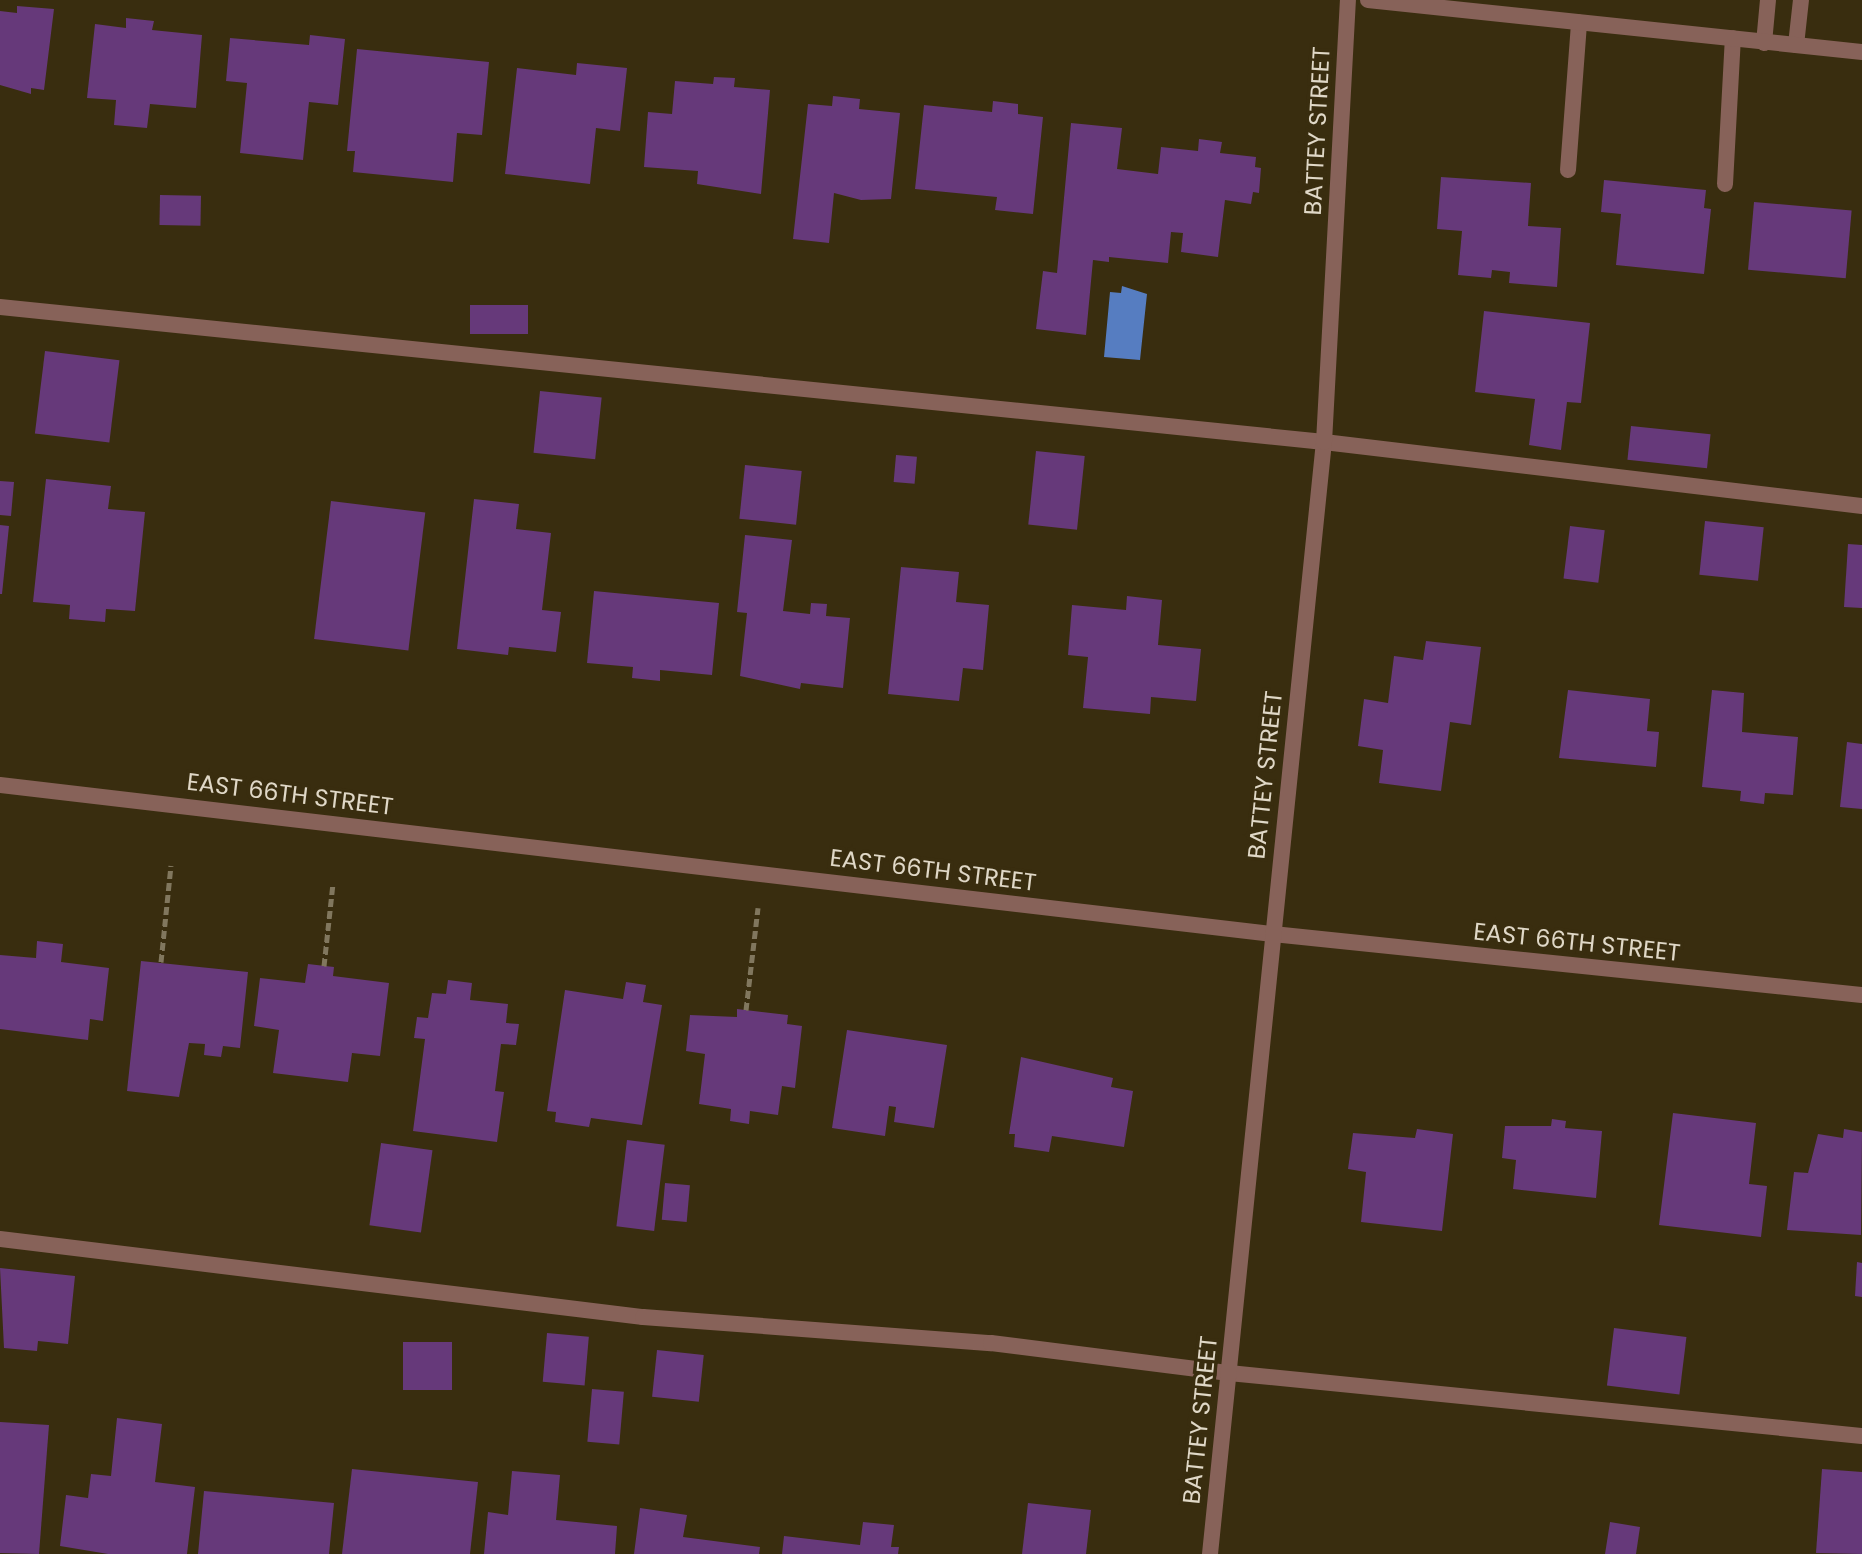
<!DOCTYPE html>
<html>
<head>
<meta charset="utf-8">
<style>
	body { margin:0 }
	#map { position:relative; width:1862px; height:1554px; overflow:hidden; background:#392d0f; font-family:Poppins,sans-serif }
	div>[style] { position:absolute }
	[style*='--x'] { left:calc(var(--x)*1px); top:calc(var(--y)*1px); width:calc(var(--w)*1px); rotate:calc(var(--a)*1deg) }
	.water>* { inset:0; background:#567dc1 }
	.building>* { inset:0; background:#66397a; transform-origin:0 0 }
	.path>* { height:5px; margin-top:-2.5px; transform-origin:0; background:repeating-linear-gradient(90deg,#81775e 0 8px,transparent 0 12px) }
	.service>* { height:16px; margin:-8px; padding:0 8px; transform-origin:8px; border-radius:8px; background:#876259 }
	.minor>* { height:16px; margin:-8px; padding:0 8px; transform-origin:8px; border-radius:8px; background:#876259 }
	span { translate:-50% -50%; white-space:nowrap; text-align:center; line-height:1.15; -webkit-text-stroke:7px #392d0f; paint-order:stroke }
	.street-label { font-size:24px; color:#e0d8c7 }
</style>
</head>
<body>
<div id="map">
	<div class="water">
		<i style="clip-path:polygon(1122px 286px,1147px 294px,1140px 360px,1104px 357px,1110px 292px,1121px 293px)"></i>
	</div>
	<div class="building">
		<i style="clip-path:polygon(17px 6px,54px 9px,44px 90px,31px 88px,31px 94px,0 85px,0 11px,17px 13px)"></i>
		<i style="clip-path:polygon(126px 18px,154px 21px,152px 30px,202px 35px,196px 108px,150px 104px,147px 128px,114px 125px,116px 100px,87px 98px,95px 24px,126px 28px)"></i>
		<i style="clip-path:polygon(310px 35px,345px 39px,338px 105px,309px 102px,303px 160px,240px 153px,247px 83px,226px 81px,230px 38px,309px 45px)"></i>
		<i style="clip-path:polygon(357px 49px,489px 62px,482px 135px,457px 133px,453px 182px,353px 172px,355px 151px,347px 151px)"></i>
		<i style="clip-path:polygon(577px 63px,627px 68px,620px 131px,596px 128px,590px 184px,505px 174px,517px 68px,576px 75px)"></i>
		<i style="clip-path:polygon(714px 77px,735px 78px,734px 87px,770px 90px,761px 194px,697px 184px,698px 171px,644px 167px,648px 112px,672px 114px,675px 81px,713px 84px)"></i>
		<i style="clip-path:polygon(833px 96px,860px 99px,859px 109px,900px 113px,891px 199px,861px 200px,834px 193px,829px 243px,793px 239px,808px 104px,832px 106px)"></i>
		<i style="clip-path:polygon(993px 101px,1018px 104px,1018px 114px,1043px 117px,1033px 214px,995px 210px,997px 197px,915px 189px,924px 105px,992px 112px)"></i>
		<i style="clip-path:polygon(1071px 123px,1122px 128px,1117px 169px,1158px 174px,1161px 147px,1198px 151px,1199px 139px,1222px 142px,1220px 153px,1256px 157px,1255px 167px,1261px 168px,1259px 193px,1253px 192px,1251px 204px,1225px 200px,1218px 257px,1181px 252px,1183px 233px,1171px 232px,1168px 263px,1109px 257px,1109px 262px,1093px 260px,1086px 335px,1036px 329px,1043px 271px,1057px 273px)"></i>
		<i style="clip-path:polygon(1441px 177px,1531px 183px,1528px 226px,1561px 228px,1557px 287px,1509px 283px,1510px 272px,1492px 270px,1491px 278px,1458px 275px,1462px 231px,1437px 229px)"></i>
		<i style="clip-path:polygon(1604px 180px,1706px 190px,1704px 208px,1711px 209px,1704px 274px,1616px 265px,1621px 214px,1601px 212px)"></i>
		<i style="left:160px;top:195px;width:41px;height:30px;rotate:1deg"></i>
		<i style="left:1754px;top:202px;width:98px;height:68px;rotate:5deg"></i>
		<i style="left:470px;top:305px;width:58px;height:29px"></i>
		<i style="clip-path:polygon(1484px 311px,1590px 323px,1581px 403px,1567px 402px,1561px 450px,1529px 445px,1535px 399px,1475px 392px)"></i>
		<i style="left:45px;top:351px;width:75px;height:83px;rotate:7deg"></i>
		<i style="left:540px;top:391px;width:62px;height:62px;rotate:6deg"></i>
		<i style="left:1631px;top:426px;width:80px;height:34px;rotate:6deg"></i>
		<i style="left:1036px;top:451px;width:49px;height:74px;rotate:6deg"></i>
		<i style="left:896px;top:455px;width:21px;height:27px;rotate:5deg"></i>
		<i style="left:745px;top:465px;width:57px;height:54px;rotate:6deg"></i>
		<i style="clip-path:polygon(46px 479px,111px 486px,108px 509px,145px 512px,135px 611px,106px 609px,105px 622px,69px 619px,70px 605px,33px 602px)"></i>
		<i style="clip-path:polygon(0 481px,14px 482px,11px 516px,0 515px)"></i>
		<i style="clip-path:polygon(474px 499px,519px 504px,516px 529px,551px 533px,542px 610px,561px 612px,556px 652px,509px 647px,508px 655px,457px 649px)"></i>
		<i style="left:331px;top:501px;width:95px;height:139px;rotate:7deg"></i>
		<i style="left:1705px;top:521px;width:59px;height:54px;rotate:6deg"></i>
		<i style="clip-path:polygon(0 525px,9px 526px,2px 594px,0 594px)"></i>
		<i style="left:1570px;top:526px;width:35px;height:53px;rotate:7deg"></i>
		<i style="clip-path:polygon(745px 535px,792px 540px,783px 611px,810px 614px,811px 603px,827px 604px,826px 616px,850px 618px,843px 688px,801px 683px,800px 689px,740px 676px,747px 613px,737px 612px)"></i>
		<i style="clip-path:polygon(1848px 544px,1862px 545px,1862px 608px,1844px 607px)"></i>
		<i style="clip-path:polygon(901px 567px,959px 572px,956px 602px,989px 605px,983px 670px,963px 668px,959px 701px,888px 694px)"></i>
		<i style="clip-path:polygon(594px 591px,719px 603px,712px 675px,660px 670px,660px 681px,632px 678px,633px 667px,587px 663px)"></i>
		<i style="clip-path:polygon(1127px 596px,1162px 600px,1158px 645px,1201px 649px,1196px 701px,1151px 697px,1150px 714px,1083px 708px,1088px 657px,1068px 655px,1072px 605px,1126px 610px)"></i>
		<i style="clip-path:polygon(1426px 641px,1481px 647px,1471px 725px,1450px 722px,1441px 791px,1379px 783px,1383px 750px,1358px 746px,1364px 699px,1388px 703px,1394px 656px,1423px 660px)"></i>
		<i style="clip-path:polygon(1568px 690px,1650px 699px,1647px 731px,1659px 732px,1656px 767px,1559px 758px)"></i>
		<i style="clip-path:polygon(1712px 690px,1744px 693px,1742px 732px,1798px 737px,1793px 795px,1765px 793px,1764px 804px,1740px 801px,1741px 791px,1702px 787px)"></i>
		<i style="clip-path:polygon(1847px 742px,1862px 744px,1862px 809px,1840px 807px)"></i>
		<i style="clip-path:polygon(37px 941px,63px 944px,61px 962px,109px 968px,103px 1021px,90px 1019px,88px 1040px,0 1029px,0 955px,36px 958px)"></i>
		<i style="clip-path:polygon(141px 961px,248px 972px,240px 1048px,223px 1046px,221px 1057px,204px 1055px,205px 1044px,189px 1043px,179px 1097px,127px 1091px)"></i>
		<i style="clip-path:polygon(308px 964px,334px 967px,333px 976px,389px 983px,380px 1056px,352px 1053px,348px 1082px,273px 1073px,279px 1030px,254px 1026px,260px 978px,305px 983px)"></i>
		<i style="clip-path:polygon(448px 980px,472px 983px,470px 1000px,508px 1004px,506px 1023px,519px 1024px,516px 1045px,501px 1044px,495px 1091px,504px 1092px,497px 1142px,413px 1131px,425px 1039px,414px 1038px,417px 1017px,428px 1018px,432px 993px,446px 994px)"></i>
		<i style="clip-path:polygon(626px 982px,646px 985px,643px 1002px,662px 1005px,642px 1125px,591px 1118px,589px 1127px,555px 1122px,556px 1112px,547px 1111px,565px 990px,623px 999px)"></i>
		<i style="clip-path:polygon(737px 1009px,788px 1015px,787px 1024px,802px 1026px,795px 1088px,782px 1086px,778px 1115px,750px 1111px,749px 1124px,730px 1121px,731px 1109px,699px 1104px,705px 1054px,686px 1051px,690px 1015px,737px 1017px)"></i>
		<i style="clip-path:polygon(847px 1030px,947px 1045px,934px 1128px,894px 1122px,896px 1107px,889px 1106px,885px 1136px,832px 1128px)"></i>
		<i style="clip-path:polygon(1021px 1057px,1113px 1078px,1111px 1087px,1133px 1091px,1124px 1147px,1052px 1136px,1049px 1152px,1014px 1147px,1015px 1134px,1009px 1134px)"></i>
		<i style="clip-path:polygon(1673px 1113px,1756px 1123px,1749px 1184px,1767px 1186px,1761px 1237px,1659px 1225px)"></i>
		<i style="clip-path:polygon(1552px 1119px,1566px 1121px,1565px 1128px,1602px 1131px,1596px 1198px,1513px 1189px,1516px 1160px,1502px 1158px,1505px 1126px,1551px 1126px)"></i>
		<i style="clip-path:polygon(1417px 1129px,1453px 1134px,1442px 1231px,1361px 1222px,1366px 1172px,1348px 1169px,1353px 1133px,1415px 1138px)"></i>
		<i style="clip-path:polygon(1844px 1129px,1862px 1132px,1861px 1235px,1787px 1230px,1794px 1172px,1808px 1173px,1818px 1134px,1843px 1138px)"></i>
		<i style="left:627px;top:1140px;width:38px;height:87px;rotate:7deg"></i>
		<i style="left:381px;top:1143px;width:52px;height:83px;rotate:8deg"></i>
		<i style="left:665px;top:1183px;width:25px;height:37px;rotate:5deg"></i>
		<i style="clip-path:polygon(1857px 1262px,1862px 1263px,1862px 1297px,1855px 1296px)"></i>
		<i style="clip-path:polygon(0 1268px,75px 1276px,68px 1344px,38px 1341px,37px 1351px,4px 1348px)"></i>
		<i style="left:1614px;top:1328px;width:73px;height:58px;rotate:7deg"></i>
		<i style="left:547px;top:1333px;width:42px;height:49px;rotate:5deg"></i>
		<i style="left:403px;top:1342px;width:49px;height:48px"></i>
		<i style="left:657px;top:1350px;width:47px;height:47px;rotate:6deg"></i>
		<i style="left:592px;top:1389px;width:32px;height:53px;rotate:5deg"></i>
		<i style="clip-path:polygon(117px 1418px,162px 1424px,155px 1482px,195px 1487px,187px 1554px,108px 1554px,60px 1546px,66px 1495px,88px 1498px,91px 1474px,111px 1476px)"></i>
		<i style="clip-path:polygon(0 1422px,49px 1425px,39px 1554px,0 1553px)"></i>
		<i style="clip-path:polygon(352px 1469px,478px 1482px,470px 1554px,342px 1554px)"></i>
		<i style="clip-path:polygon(1822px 1469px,1862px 1472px,1862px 1554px,1816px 1553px)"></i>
		<i style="clip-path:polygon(512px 1471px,560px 1475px,556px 1520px,617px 1526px,615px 1554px,484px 1554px,488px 1512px,508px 1515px)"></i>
		<i style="clip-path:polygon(204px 1491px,334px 1503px,329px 1554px,198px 1554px)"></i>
		<i style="clip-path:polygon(1028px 1503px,1091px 1510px,1086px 1554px,1022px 1554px)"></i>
		<i style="clip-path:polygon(640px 1508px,687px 1515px,683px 1537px,760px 1547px,759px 1554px,634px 1554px)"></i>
		<i style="clip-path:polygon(863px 1522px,894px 1525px,891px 1547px,899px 1547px,898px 1554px,782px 1554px,784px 1536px,860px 1545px)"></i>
		<i style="clip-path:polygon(1610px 1522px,1640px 1527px,1636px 1554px,1605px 1554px)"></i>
	</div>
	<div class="path">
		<i style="--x:161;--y:962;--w:97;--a:-84.1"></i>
		<i style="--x:324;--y:966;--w:83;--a:-83.8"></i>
		<i style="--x:746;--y:1010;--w:103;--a:-83.3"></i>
	</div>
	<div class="service">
		<i style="--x:1764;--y:43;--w:43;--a:-84.7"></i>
		<i style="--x:1796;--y:45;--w:45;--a:-83.7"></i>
		<i style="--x:1568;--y:170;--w:148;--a:-85.7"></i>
		<i style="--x:1725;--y:184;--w:146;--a:-86.9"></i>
		<i style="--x:0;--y:307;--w:1331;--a:5.82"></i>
		<i style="--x:1324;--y:442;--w:542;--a:6.78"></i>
		<i style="--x:0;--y:1239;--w:648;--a:6.92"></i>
		<i style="--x:643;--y:1317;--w:349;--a:4.3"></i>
		<i style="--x:991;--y:1343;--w:240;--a:7.2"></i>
		<i style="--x:1229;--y:1373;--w:636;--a:5.68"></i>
	</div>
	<div class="minor">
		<i style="--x:1368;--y:0;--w:497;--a:6"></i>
		<i style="--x:0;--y:785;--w:1282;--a:6.68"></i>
		<i style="--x:1273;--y:934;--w:592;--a:5.91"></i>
		<i style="--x:1210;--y:1554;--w:1118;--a:-84.15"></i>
		<i style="--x:1324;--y:442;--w:443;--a:-86.9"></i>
	</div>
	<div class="street-label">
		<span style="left:1317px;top:131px;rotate:-87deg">BATTEY STREET</span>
		<span style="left:1265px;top:775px;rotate:-84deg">BATTEY STREET</span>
		<span style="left:290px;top:794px;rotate:7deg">EAST 66TH STREET</span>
		<span style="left:933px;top:870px;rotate:7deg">EAST 66TH STREET</span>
		<span style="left:1577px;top:942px;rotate:6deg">EAST 66TH STREET</span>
		<span style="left:1200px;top:1420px;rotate:-84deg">BATTEY STREET</span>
	</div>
</div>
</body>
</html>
